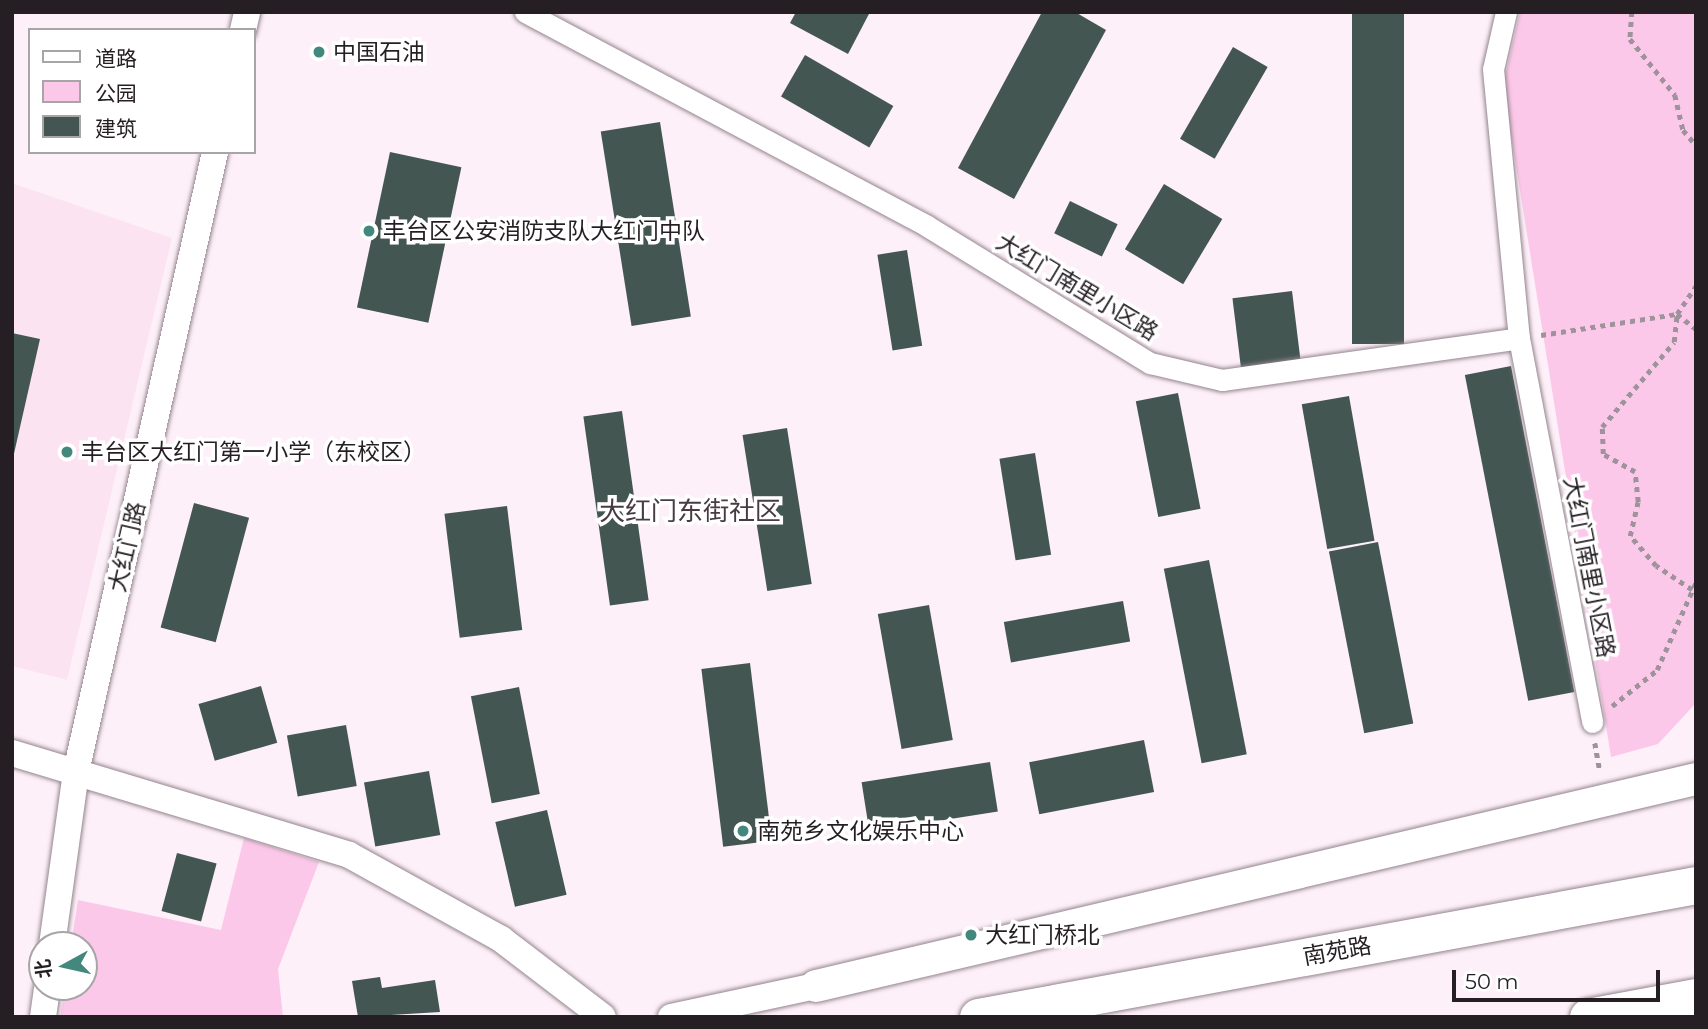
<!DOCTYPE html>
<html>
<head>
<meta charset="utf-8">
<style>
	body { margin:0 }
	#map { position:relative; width:1708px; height:1029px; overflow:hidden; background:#fef0f9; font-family:Montserrat,"Noto Sans SC",sans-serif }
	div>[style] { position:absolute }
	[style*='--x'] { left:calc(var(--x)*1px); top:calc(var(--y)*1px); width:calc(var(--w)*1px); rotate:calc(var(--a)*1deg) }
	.built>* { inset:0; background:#fce3f2 }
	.green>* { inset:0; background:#fcc8e9 }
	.building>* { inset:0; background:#435652; transform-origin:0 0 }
	.path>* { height:4.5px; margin-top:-2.25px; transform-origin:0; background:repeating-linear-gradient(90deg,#9e939a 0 5px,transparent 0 10px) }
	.roads { filter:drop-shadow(0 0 2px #93848d) drop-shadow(0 0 2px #93848d) }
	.minor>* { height:21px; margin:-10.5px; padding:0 10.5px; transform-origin:10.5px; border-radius:10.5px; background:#fff }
	.tertiary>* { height:26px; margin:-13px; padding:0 13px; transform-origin:13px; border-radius:13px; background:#fff }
	.secondary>* { height:32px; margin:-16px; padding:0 16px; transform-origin:16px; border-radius:16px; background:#fff }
	.trunk>* { height:37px; margin:-18.5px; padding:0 18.5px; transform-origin:18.5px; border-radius:18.5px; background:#fff }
	.dots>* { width:19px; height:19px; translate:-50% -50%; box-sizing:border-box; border:4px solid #fff; border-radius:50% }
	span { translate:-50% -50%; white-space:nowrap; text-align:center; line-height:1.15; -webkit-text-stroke:7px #fff; paint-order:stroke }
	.poi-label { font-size:23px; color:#251f23 }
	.left { translate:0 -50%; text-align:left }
	.street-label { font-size:23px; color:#251f23 }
	.quarter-label { font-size:26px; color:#483b43 }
	.frame { position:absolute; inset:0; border:14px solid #251f23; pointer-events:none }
	.legend { position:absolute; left:28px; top:28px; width:228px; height:126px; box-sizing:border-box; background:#fff; border:2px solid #a8a5a7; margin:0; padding:9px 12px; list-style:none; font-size:21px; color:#251f23 }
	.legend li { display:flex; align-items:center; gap:14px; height:35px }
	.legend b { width:35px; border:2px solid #a8a5a7 }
	.north { position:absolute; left:28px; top:931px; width:70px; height:70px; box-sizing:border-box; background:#fff; border:2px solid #a8a5a7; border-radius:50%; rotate:262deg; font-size:19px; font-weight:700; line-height:28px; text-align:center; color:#251f23 }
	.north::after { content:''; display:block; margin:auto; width:24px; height:32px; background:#43887c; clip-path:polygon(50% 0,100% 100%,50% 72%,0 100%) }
	.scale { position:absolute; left:1452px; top:970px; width:208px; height:32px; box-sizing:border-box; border:4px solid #251f23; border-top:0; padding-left:9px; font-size:21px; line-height:24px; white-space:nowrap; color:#251f23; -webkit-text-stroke:5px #fff; paint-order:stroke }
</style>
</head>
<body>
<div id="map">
	<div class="built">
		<i style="clip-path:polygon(12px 183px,172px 238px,67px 680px,12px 666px)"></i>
	</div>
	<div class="green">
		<i style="clip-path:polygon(1520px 12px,1696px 12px,1696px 703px,1658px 744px,1611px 757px,1503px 85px)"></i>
		<i style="clip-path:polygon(244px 838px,319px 862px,278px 969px,283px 1017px,60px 1017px,65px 987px,84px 987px,84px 945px,71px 945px,78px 900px,221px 930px)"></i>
	</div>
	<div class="building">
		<i style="clip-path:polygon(796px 12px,870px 12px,848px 54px,790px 23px)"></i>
		<i style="clip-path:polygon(1042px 12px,1075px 12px,1106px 30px,1014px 199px,958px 168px)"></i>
		<i style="left:1352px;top:12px;width:52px;height:332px"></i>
		<i style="left:1233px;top:47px;width:40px;height:106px;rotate:30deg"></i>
		<i style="left:805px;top:55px;width:102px;height:48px;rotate:30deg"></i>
		<i style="left:660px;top:122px;width:197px;height:60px;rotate:81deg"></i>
		<i style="left:390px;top:152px;width:73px;height:159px;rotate:12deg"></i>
		<i style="left:1164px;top:184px;width:68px;height:76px;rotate:31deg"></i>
		<i style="left:1070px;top:201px;width:53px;height:36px;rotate:26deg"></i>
		<i style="left:907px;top:250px;width:97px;height:30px;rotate:81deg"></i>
		<i style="left:1292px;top:291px;width:74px;height:60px;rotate:83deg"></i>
		<i style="clip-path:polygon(12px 333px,40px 339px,13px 458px,12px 458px)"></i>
		<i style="left:1511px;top:366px;width:332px;height:47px;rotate:79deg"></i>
		<i style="left:1178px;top:393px;width:118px;height:43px;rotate:79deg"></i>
		<i style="left:1349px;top:396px;width:147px;height:48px;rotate:80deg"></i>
		<i style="left:622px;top:411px;width:191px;height:39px;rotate:82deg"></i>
		<i style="left:787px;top:428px;width:158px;height:45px;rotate:81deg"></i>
		<i style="left:1035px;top:453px;width:103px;height:36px;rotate:81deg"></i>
		<i style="left:194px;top:503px;width:57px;height:129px;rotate:15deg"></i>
		<i style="left:507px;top:506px;width:125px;height:63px;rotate:83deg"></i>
		<i style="left:1378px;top:542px;width:185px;height:50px;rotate:79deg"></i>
		<i style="left:1209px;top:560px;width:198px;height:46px;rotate:79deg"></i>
		<i style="left:1123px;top:601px;width:41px;height:121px;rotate:80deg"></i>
		<i style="left:929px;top:605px;width:137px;height:52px;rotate:80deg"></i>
		<i style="left:750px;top:663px;width:179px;height:49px;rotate:83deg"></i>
		<i style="left:261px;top:686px;width:59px;height:65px;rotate:74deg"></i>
		<i style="left:519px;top:687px;width:109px;height:49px;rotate:79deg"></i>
		<i style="left:346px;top:725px;width:62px;height:60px;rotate:80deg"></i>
		<i style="left:1144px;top:740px;width:53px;height:117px;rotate:79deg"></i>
		<i style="left:990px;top:762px;width:50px;height:130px;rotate:81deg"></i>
		<i style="left:429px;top:771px;width:65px;height:66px;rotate:80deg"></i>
		<i style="left:547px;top:810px;width:87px;height:53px;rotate:77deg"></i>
		<i style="left:177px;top:853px;width:41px;height:60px;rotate:15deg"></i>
		<i style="clip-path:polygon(380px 977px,382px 988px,435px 980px,440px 1012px,358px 1017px,352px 981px)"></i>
	</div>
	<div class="path">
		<i style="--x:1632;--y:12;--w:27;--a:94"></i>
		<i style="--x:1630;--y:39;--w:72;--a:51.2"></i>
		<i style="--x:1675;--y:95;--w:36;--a:77"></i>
		<i style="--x:1683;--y:130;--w:20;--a:49"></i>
		<i style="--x:1541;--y:335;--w:138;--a:-8.8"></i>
		<i style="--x:1677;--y:314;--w:24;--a:38"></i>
		<i style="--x:1692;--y:590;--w:43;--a:-146.3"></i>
		<i style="--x:1656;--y:566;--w:40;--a:-131"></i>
		<i style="--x:1630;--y:536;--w:35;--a:-77"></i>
		<i style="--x:1638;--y:502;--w:30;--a:-96"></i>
		<i style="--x:1635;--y:472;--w:37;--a:-151"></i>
		<i style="--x:1603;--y:454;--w:27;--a:-92"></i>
		<i style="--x:1602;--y:427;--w:111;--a:-49.7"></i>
		<i style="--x:1674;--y:342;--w:28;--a:-84"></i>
		<i style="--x:1677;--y:314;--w:34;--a:-56"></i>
		<i style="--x:1612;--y:706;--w:58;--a:-38.7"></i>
		<i style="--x:1657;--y:670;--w:96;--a:-66.1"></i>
		<i style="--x:1595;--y:743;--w:29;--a:80"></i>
	</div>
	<div class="roads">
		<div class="minor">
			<i style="--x:525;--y:12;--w:455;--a:28"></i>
			<i style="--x:927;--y:226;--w:262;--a:31.6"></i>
			<i style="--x:1150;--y:363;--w:74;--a:13.3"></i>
			<i style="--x:1222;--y:380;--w:300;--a:-8"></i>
			<i style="--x:1519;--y:338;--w:391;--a:79.2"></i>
			<i style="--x:1506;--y:12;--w:58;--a:102.8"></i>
			<i style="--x:1493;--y:69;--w:270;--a:84.5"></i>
		</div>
		<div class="tertiary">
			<i style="--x:243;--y:30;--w:18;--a:-77"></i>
			<i style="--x:12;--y:753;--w:352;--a:16.8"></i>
			<i style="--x:349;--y:855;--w:174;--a:28.9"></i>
			<i style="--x:501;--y:939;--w:128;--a:37.4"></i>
			<i style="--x:52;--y:945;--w:175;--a:-82.1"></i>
			<i style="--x:76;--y:772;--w:635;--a:-77.36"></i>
			<i style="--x:43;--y:1017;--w:30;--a:-82"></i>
			<i style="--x:671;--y:1017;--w:148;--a:-12.1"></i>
		</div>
		<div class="secondary">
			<i style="--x:816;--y:986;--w:904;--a:-13.24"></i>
		</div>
		<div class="trunk">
			<i style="--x:978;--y:1017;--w:730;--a:-10.42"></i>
			<i style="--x:1588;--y:1017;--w:110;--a:-10.5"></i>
		</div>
	</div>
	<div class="dots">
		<i style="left:319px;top:52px;background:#43887c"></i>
		<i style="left:369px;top:231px;background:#43887c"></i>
		<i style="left:67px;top:452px;background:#43887c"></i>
		<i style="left:743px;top:831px;background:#43887c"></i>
		<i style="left:971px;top:935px;background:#43887c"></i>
	</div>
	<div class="poi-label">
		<span class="left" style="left:333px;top:52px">中国石油</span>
		<span class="left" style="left:383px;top:231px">丰台区公安消防支队大红门中队</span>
		<span class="left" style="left:81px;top:452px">丰台区大红门第一小学（东校区）</span>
		<span class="left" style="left:757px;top:831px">南苑乡文化娱乐中心</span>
		<span class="left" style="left:985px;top:935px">大红门桥北</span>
	</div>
	<div class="street-label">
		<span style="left:1077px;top:287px;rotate:31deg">大红门南里小区路</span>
		<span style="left:127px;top:547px;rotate:-77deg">大红门路</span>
		<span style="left:1589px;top:567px;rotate:79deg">大红门南里小区路</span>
		<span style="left:1337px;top:951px;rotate:-10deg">南苑路</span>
	</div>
	<div class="quarter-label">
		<span style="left:690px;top:512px">大红门东街社区</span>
	</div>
	<div class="frame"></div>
	<ul class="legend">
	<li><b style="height:9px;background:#fff"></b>道路</li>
	<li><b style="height:19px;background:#fcc8e9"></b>公园</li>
	<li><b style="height:19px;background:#435652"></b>建筑</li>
	</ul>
	<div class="north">北</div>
	<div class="scale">50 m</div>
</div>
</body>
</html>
